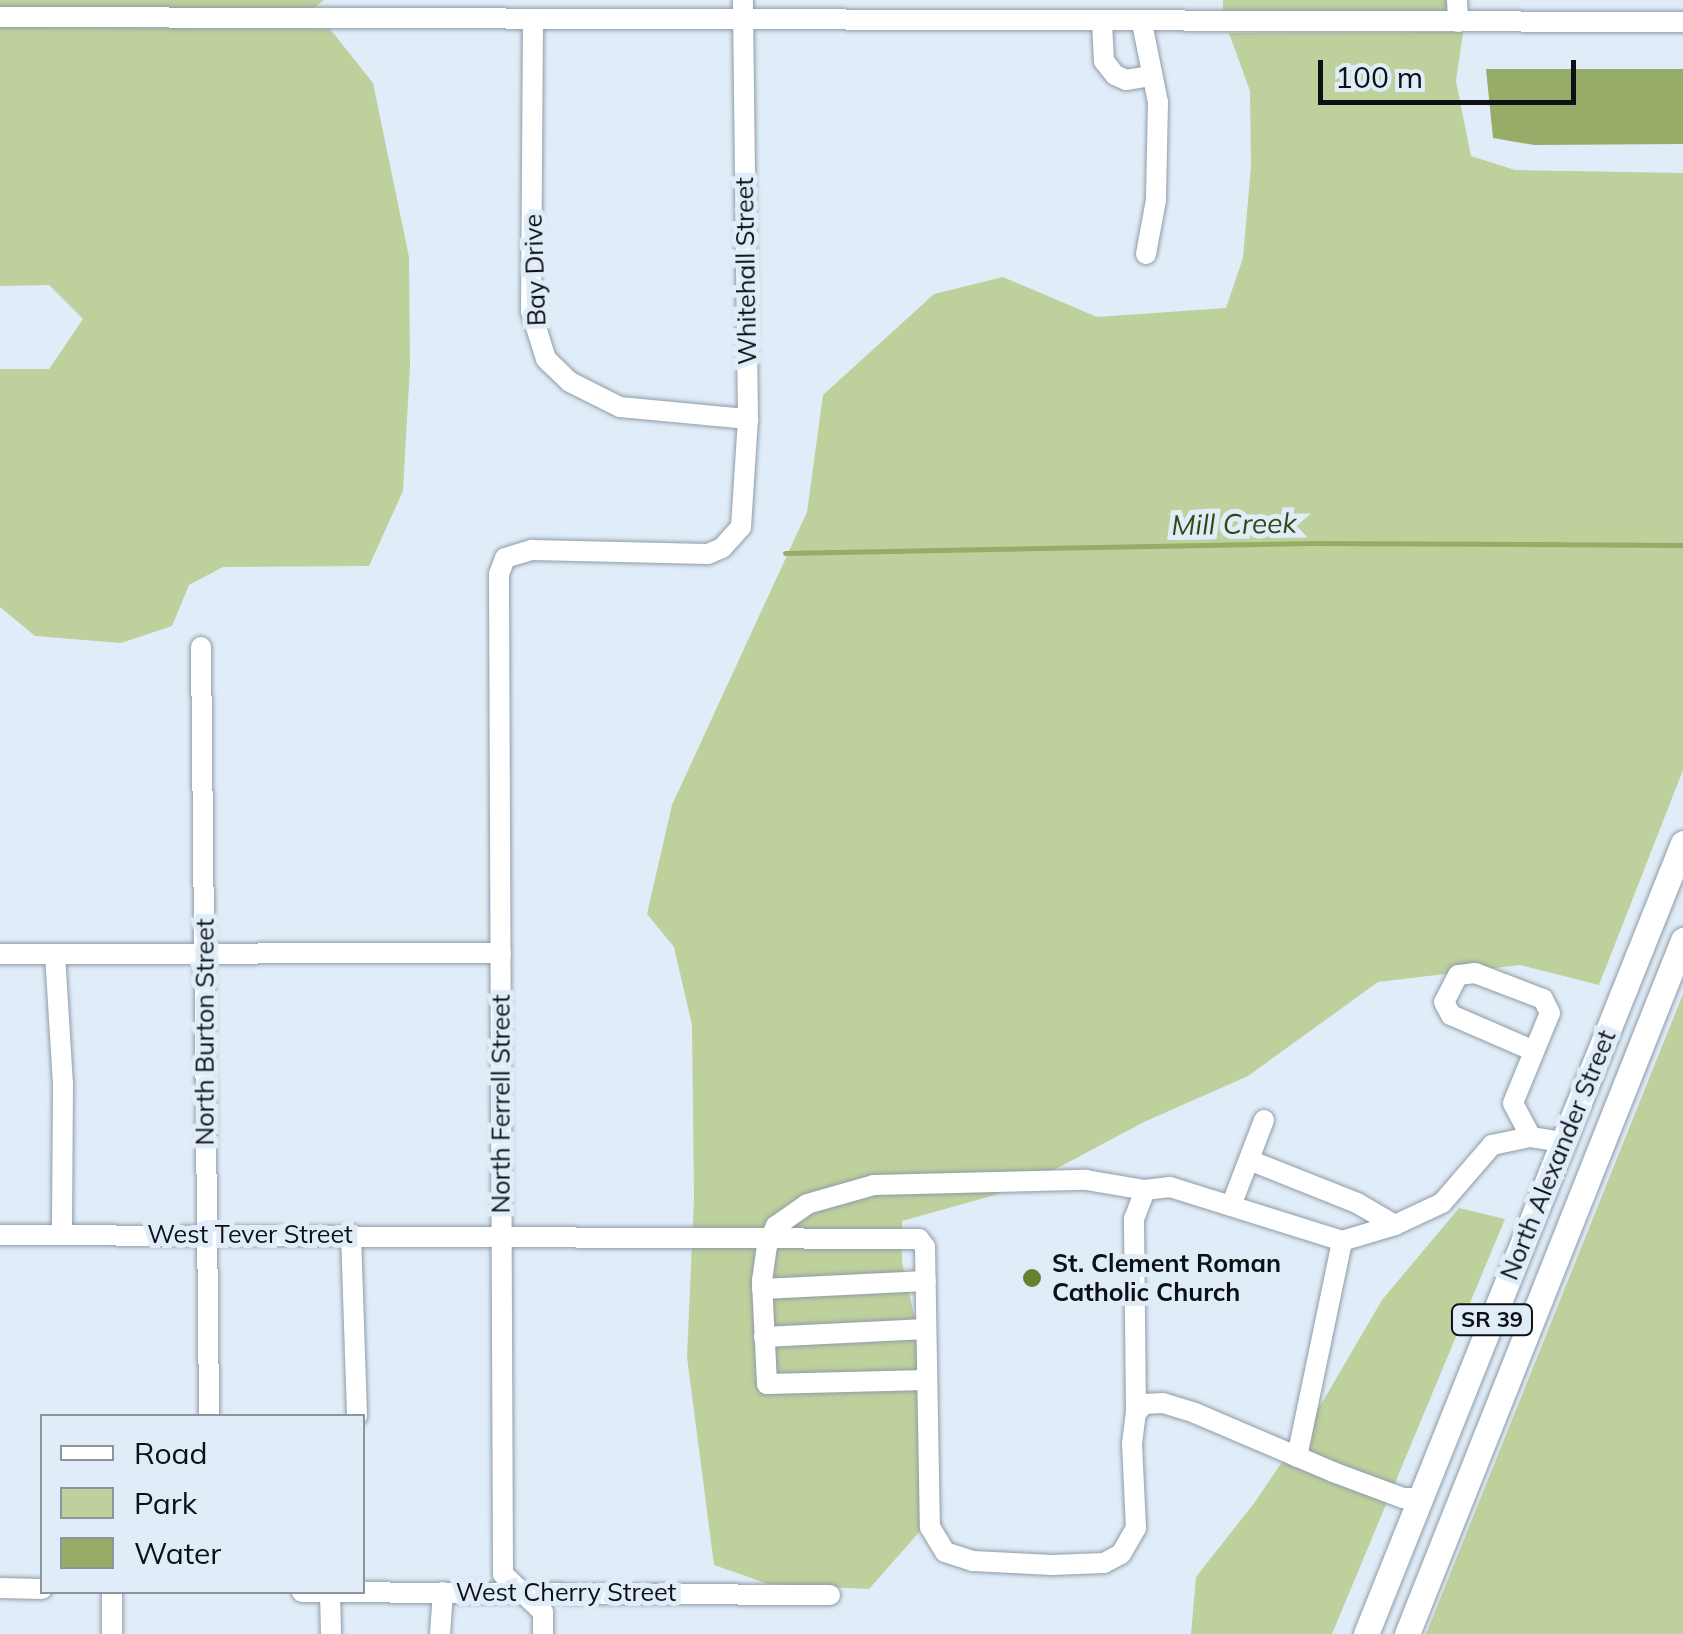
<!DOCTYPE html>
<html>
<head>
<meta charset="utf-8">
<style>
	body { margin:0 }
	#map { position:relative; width:1683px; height:1634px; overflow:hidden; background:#e0edf9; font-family:Mulish,sans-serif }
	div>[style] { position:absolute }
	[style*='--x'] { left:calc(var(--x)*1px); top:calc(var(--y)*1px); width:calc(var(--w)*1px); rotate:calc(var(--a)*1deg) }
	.green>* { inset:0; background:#bed09c; transform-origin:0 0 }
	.water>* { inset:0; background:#96ac67 }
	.stream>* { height:5px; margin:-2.5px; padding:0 2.5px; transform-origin:2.5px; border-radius:2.5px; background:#96ac67 }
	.roads { filter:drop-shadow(0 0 2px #8f9ca7) drop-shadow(0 0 2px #8f9ca7) }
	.minor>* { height:20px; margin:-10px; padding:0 10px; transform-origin:10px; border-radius:10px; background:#fff }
	.major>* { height:25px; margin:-12.5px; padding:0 12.5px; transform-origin:12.5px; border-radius:12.5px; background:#fff }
	.dots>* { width:28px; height:28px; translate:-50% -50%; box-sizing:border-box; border:5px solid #e0edf9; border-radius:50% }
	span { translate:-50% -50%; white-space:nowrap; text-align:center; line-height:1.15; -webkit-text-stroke:10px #e0edf9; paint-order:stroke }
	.shield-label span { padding:2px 8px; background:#e0edf9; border:2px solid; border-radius:8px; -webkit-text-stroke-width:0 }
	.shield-label { font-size:22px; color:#0d1115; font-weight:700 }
	.street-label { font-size:25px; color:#0d1115 }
	.poi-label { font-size:25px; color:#0d1115; font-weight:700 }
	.left { translate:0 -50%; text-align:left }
	.water-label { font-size:28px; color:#384613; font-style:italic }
	.legend { position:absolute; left:40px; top:1414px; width:325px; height:180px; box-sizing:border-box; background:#e0edf9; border:2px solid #8c959e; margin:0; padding:12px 18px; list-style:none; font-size:30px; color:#0d1115 }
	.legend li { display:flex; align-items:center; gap:20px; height:50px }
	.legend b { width:50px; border:2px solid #8c959e }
	.scale { position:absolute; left:1318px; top:60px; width:258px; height:45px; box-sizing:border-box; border:5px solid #0d1115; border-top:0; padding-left:12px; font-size:30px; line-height:35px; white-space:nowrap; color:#0d1115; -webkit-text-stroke:8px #e0edf9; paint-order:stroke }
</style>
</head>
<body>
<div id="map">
	<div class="green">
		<i style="clip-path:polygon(0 0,324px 0,313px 9px,0 7px)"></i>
		<i style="left:1223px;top:0;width:225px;height:13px"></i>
		<i style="clip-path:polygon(0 27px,330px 29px,373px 83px,409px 257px,410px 366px,403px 491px,369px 566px,223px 567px,189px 585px,172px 626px,121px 643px,35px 636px,0 607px,0 369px,49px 369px,83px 319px,49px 285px,0 286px)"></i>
		<i style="clip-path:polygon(1463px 32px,1456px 81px,1471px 156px,1515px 170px,1683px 173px,1683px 770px,1599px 985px,1520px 965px,1378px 982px,1248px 1076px,1144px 1122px,1052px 1171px,995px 1195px,902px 1221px,902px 1262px,918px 1332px,929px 1521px,869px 1589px,768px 1584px,714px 1565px,687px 1357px,694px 1198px,692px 1025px,674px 947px,647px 914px,672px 805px,807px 512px,823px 395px,934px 294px,1003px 277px,1097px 317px,1226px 308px,1243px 258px,1251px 166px,1250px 91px,1229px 33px)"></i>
		<i style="clip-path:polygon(1683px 994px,1683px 1634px,1426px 1634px)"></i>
		<i style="clip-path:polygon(1459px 1208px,1505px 1219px,1332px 1634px,1191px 1634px,1196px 1577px,1255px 1502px,1323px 1401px,1382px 1300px)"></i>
	</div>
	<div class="water">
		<i style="clip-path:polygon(1486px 69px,1683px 69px,1683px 144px,1534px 145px,1493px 138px)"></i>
	</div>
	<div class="stream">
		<i style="--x:785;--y:553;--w:526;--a:-1.09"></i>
		<i style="--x:1311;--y:543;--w:372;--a:0.3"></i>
	</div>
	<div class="roads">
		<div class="minor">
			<i style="--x:1457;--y:0;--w:22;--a:87"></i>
			<i style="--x:0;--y:17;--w:1683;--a:0.17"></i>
			<i style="--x:533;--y:21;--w:290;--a:90.4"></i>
			<i style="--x:531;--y:311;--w:50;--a:72.6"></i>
			<i style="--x:546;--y:359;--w:33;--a:44"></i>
			<i style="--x:570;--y:382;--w:56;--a:26.6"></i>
			<i style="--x:620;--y:407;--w:129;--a:5.4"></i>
			<i style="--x:1102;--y:23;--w:38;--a:87"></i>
			<i style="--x:1104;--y:61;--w:18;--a:52"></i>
			<i style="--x:1115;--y:75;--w:12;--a:24"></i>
			<i style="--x:1126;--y:80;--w:24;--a:-9"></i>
			<i style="--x:1142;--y:23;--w:81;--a:78.6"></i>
			<i style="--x:1158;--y:102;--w:98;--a:91.2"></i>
			<i style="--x:1156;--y:200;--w:55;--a:100.5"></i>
			<i style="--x:201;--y:647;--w:769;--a:89.4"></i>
			<i style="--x:0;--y:954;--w:501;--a:-0.11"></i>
			<i style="--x:55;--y:954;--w:129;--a:86.5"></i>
			<i style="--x:63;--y:1083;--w:151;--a:90.4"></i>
			<i style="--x:1531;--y:1137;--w:38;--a:-118"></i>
			<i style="--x:1513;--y:1103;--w:97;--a:-67.7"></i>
			<i style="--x:1550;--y:1013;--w:16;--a:-117"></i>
			<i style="--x:1543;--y:999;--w:73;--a:-159.1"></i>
			<i style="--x:1475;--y:973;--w:17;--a:173"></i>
			<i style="--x:1458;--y:975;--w:30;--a:117"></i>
			<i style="--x:1444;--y:1002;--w:15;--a:62"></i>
			<i style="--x:1451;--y:1015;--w:90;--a:23.4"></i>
			<i style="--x:1249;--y:1160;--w:116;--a:21.7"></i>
			<i style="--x:1357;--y:1203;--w:44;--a:30.1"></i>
			<i style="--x:1231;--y:1206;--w:92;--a:-69"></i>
			<i style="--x:351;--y:1234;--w:182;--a:88.1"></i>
			<i style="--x:0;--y:1235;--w:919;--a:0.25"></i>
			<i style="--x:919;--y:1239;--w:10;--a:53"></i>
			<i style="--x:925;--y:1247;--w:280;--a:89"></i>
			<i style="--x:930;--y:1527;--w:29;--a:59"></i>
			<i style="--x:945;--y:1552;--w:29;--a:18"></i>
			<i style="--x:973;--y:1561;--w:79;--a:2.9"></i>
			<i style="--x:1052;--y:1565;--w:52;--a:-2.2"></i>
			<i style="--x:1104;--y:1563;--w:19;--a:-28"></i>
			<i style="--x:1121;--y:1554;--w:30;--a:-60"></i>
			<i style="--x:1136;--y:1528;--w:84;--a:-92.7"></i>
			<i style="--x:1132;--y:1444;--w:31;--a:-83"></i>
			<i style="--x:1136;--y:1413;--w:12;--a:-48"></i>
			<i style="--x:1144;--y:1404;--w:19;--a:-3"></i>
			<i style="--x:1163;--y:1403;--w:34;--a:17"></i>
			<i style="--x:1195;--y:1413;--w:150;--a:23.1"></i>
			<i style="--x:1333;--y:1472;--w:75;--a:20.4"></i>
			<i style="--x:1403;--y:1498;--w:18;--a:0"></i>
			<i style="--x:762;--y:1289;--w:164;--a:-2.8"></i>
			<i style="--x:764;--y:1337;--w:162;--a:-2.8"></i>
			<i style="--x:927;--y:1380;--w:160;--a:178.6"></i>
			<i style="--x:767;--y:1384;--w:103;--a:-92.8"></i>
			<i style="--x:762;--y:1281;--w:35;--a:-82"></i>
			<i style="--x:767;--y:1246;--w:22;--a:-66"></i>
			<i style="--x:776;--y:1226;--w:38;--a:-35"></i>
			<i style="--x:807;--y:1204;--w:70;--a:-15.8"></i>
			<i style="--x:874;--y:1185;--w:212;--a:-1.4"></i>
			<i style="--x:1086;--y:1180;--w:60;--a:9.6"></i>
			<i style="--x:1136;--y:1413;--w:194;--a:-90.6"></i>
			<i style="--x:1134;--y:1219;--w:31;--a:-69"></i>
			<i style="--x:1145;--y:1190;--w:25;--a:-7"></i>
			<i style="--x:1170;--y:1187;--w:180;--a:17.4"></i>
			<i style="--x:1297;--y:1457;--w:221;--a:-78.2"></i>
			<i style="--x:1342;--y:1241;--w:55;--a:-16.8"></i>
			<i style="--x:1395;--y:1225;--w:52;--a:-25.1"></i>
			<i style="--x:1442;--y:1203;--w:77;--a:-49.2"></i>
			<i style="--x:1492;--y:1145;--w:40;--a:-12"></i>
			<i style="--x:1531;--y:1137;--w:32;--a:9"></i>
			<i style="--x:0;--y:1588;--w:42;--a:1.4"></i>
			<i style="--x:112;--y:1592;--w:42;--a:90"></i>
			<i style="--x:302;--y:1592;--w:528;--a:0.33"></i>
			<i style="--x:330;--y:1592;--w:42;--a:88.6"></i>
			<i style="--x:440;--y:1634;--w:42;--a:-85.9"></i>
			<i style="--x:543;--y:1634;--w:22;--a:-90"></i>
			<i style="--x:543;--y:1612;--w:55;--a:-136.5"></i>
			<i style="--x:503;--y:1574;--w:1000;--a:-90.23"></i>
			<i style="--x:499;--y:574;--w:17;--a:-69"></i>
			<i style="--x:505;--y:558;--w:28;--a:-17"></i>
			<i style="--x:532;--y:550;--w:176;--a:1.3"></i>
			<i style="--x:708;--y:554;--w:15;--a:-23"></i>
			<i style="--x:722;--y:548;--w:28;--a:-48"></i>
			<i style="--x:741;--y:527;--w:108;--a:-86.3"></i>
			<i style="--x:748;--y:419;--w:419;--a:-90.7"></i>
		</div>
		<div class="major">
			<i style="--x:1366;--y:1634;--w:852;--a:-68.16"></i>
			<i style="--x:1407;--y:1634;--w:747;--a:-68.31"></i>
		</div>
	</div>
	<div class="dots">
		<i style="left:1032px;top:1278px;background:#6a8031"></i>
	</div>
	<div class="shield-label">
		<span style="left:1492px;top:1320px">SR 39</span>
	</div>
	<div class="street-label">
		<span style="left:535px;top:270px;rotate:-92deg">Bay Drive</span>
		<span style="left:746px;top:271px;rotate:-91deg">Whitehall Street</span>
		<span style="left:205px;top:1032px;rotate:-90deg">North Burton Street</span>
		<span style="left:501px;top:1104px;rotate:-90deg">North Ferrell Street</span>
		<span style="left:1558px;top:1155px;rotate:-68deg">North Alexander Street</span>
		<span style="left:250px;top:1234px">West Tever Street</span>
		<span style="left:566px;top:1592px">West Cherry Street</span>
	</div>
	<div class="poi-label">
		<span class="left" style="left:1052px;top:1278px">St. Clement Roman<br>Catholic Church</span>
	</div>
	<div class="water-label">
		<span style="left:1234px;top:524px;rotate:-1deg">Mill Creek</span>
	</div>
	<ul class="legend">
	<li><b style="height:12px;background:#fff"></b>Road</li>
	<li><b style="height:28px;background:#bed09c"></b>Park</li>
	<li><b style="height:28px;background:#96ac67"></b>Water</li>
	</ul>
	<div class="scale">100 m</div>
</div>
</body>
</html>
